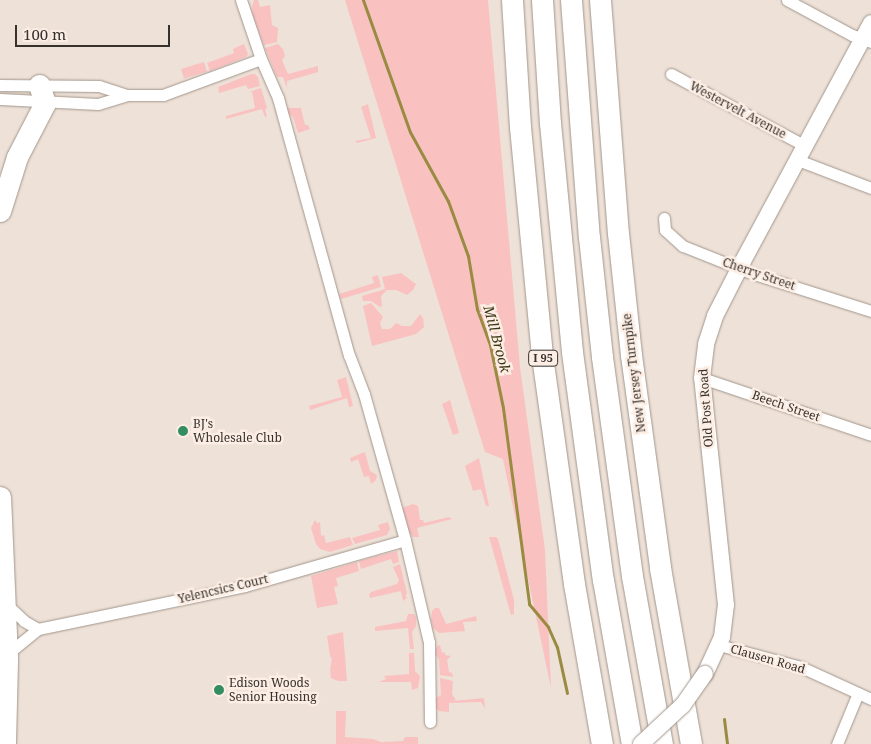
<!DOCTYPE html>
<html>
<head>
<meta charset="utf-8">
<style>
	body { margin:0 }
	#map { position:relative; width:871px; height:744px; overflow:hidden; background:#eee1d7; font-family:"Noto Serif",serif }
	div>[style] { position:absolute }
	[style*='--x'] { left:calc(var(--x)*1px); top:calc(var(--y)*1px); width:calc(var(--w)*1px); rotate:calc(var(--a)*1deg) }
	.green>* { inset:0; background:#fac1c1; transform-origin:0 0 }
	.stream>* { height:3px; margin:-1.5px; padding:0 1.5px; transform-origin:1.5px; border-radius:1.5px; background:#998b41 }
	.roads { filter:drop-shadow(0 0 1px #a2968c) drop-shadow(0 0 1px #a2968c) }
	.street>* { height:11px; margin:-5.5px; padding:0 5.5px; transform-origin:5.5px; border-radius:5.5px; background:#fff }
	.secondary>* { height:16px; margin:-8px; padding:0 8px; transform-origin:8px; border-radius:8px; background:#fff }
	.highway>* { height:21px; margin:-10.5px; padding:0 10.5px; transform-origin:10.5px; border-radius:10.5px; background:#fff }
	.bridges { filter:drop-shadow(0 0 1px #a2968c) drop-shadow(0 0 1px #a2968c) }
	.secondary-bridge>* { height:16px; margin:-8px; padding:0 8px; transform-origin:8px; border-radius:8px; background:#fff }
	.dots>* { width:14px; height:14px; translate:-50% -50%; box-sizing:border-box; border:2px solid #fceee4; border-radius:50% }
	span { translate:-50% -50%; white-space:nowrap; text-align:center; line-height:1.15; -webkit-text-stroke:5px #fceee4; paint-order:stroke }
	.shield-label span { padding:1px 4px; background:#fceee4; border:1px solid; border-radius:4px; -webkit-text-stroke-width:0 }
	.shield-label { font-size:11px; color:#36312d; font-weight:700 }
	.street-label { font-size:12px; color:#36312d }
	.poi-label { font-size:12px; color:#36312d }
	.left { translate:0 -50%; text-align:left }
	.water-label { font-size:14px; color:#3b3614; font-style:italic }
	.scale { position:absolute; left:15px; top:25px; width:155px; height:22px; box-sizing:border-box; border:2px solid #36312d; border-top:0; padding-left:6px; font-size:15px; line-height:18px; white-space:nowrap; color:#36312d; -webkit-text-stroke:4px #fceee4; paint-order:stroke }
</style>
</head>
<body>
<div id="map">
	<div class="green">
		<i style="clip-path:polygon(254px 0,258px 0,260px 7px,270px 5px,272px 25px,278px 28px,277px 42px,264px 45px,253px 16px,252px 7px)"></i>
		<i style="clip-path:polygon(345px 0,488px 0,520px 367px,545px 550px,551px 688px,503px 459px,485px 452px)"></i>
		<i style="clip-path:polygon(244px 44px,248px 54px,246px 57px,210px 71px,207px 63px,234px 53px,233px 49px)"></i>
		<i style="clip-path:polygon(278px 44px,283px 49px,285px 56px,282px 60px,288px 74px,318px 66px,318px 72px,287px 81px,287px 88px,283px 77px,277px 77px,265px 48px)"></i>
		<i style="left:204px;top:62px;width:10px;height:24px;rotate:73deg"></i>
		<i style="clip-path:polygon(251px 74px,255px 74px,258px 77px,260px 86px,248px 89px,246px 85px,219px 93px,218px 87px)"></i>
		<i style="clip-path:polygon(261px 88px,267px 108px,265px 109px,267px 116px,265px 117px,262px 109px,226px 119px,226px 116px,255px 108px,252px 92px,249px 92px)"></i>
		<i style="clip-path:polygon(368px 104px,376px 138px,357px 143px,355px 141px,371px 138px,361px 107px)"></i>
		<i style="clip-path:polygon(286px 108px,301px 108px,305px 125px,308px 125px,310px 129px,298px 133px,293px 117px,288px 114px)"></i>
		<i style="clip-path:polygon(401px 273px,416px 284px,413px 290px,407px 295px,396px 290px,387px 290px,381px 296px,382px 306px,380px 307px,371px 301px,363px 301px,362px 296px,385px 289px,382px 277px)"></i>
		<i style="clip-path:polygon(378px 275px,381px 287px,341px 299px,339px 294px,374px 283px,372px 277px)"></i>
		<i style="clip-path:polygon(371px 303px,383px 317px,380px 323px,382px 329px,390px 329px,396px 323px,402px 326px,411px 326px,420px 314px,423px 318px,424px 327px,416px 334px,372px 346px,363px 306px)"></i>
		<i style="clip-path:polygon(346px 377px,353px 406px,349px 407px,347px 398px,310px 410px,309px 406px,342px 397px,337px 380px)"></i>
		<i style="clip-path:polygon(450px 400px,459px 433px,453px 435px,442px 404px)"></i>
		<i style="clip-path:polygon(365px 452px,370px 471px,377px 475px,376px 480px,371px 484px,369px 476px,364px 477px,358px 459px,351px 462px,350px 458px)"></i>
		<i style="clip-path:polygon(479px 458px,489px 506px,486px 506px,481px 489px,473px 491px,465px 466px)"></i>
		<i style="clip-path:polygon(413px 504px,418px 506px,420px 520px,423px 520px,424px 523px,449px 517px,452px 519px,417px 528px,419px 537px,413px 537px,408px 531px,402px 508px)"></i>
		<i style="clip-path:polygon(315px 520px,317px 523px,320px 522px,321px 536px,324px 535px,326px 543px,350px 537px,353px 545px,330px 552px,320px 549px,316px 544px,311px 528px)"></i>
		<i style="clip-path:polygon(388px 522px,390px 529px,387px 535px,355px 544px,352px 538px,380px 530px,378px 525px)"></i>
		<i style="clip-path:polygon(489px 537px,496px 537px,498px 539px,514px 600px,514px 614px,511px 615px)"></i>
		<i style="clip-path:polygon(397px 551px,399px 562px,393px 564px,391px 559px,361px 569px,359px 561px)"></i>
		<i style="clip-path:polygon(357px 562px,359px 571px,336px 578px,338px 586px,334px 587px,338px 604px,317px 608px,311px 576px)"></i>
		<i style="clip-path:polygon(400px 564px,407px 593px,405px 597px,408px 597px,403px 601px,401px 591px,370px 598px,369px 595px,371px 592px,397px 584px,399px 580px,393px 567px)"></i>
		<i style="clip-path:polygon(435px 608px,439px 608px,446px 624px,476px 616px,477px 621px,463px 622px,465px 631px,439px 633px,433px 628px,431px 620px,432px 611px)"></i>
		<i style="clip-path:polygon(408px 614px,414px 614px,416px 617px,416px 626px,412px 632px,414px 649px,410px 649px,408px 628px,375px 631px,375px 627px,406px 621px)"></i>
		<i style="clip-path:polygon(343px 632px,347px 681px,338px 681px,331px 678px,330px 669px,332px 659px,330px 656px,327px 636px)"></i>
		<i style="clip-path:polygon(440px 645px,442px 653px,445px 652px,445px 655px,451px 656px,447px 660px,449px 672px,452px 673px,453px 677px,440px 675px,439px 659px,434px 653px,437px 646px)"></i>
		<i style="clip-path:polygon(409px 653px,414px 653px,415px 671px,420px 676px,418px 688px,412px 690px,411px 682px,379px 682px,386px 679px,384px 676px,409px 674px)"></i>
		<i style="clip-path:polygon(440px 678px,453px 681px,452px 694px,456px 700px,453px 701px,484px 698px,485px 709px,481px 702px,449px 703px,449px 712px,439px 711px,433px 706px,434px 699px,441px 695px)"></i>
		<i style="clip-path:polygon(336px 711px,346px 711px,345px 737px,373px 739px,381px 742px,403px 741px,405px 737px,418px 737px,418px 744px,336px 744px)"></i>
	</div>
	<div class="stream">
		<i style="--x:363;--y:0;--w:140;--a:70.4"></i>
		<i style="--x:410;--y:132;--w:79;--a:61.2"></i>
		<i style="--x:448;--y:201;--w:59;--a:70"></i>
		<i style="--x:468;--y:256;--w:54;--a:80.4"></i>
		<i style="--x:477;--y:309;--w:38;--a:70"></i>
		<i style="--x:490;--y:345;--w:64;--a:78.3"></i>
		<i style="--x:503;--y:408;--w:198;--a:82.4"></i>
		<i style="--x:529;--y:604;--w:30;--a:50"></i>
		<i style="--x:548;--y:627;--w:22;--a:66"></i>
		<i style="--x:557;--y:647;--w:47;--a:77.7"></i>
		<i style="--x:724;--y:719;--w:25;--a:83"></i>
	</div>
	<div class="roads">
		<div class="street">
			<i style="--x:241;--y:0;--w:62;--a:71.3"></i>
			<i style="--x:261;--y:59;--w:43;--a:66.4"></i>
			<i style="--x:278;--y:98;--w:267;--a:74.6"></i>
			<i style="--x:349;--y:355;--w:42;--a:69"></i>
			<i style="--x:364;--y:394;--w:152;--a:74.3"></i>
			<i style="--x:405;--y:540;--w:105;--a:76.8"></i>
			<i style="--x:429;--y:642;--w:80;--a:89.3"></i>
			<i style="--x:787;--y:0;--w:74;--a:28.3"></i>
			<i style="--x:852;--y:35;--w:20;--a:20"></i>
			<i style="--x:671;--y:74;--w:152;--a:28.2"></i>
			<i style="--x:0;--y:85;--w:99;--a:0.6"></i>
			<i style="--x:99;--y:86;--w:29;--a:18"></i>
			<i style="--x:127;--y:95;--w:36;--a:0"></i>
			<i style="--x:163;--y:95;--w:104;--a:-20.2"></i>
			<i style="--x:0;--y:99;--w:98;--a:2.9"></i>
			<i style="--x:98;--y:104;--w:30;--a:-17"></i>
			<i style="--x:798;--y:160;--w:78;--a:21"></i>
			<i style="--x:664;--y:218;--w:12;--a:85"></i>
			<i style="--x:665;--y:230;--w:24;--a:42"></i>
			<i style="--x:683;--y:246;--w:73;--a:21.7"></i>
			<i style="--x:751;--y:273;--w:126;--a:17.6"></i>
			<i style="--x:702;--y:378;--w:178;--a:18.6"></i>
			<i style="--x:5;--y:603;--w:26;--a:43"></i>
			<i style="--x:24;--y:621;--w:16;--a:30"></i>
			<i style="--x:38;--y:629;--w:32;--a:141"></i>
			<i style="--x:13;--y:649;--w:9;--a:117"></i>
			<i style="--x:38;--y:629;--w:211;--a:-11.7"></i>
			<i style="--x:245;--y:586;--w:166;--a:-16"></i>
			<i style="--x:719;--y:645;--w:85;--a:15"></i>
			<i style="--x:801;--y:667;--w:77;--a:24.6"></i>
			<i style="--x:837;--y:744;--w:55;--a:-67.6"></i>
		</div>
		<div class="secondary">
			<i style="--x:705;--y:674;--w:41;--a:-65.3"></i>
			<i style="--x:722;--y:637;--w:32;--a:-83"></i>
			<i style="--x:726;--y:605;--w:228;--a:-96"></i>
			<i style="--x:702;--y:378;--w:34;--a:-83"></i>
			<i style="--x:706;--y:344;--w:29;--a:-72"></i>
			<i style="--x:715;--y:316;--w:62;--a:-63"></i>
			<i style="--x:743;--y:261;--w:270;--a:-61.7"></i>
		</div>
		<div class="highway">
			<i style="--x:512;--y:0;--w:127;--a:86.4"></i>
			<i style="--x:520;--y:127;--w:230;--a:84.5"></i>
			<i style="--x:542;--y:356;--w:230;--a:82"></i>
			<i style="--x:574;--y:584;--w:162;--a:80.1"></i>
			<i style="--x:542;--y:0;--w:123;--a:86.3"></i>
			<i style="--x:550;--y:123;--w:230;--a:84.5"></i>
			<i style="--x:572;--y:352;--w:230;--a:82.3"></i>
			<i style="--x:603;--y:580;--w:167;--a:80"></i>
			<i style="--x:571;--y:0;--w:238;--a:85.7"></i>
			<i style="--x:589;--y:237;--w:121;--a:83.8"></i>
			<i style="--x:602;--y:357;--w:221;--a:82.2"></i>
			<i style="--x:632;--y:576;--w:171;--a:79.9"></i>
			<i style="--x:600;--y:0;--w:234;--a:85.6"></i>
			<i style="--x:618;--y:233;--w:123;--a:83.9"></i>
			<i style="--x:631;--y:355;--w:215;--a:82.2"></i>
			<i style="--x:660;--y:568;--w:179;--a:80"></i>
			<i style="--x:0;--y:211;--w:57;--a:-72.5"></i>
			<i style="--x:17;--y:157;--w:61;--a:-62.6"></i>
			<i style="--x:45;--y:103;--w:19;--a:-108"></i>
			<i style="--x:0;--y:497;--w:163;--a:87.5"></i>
			<i style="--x:7;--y:660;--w:84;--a:91.4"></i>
		</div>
	</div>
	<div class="bridges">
		<div class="secondary-bridge">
			<i style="--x:641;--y:744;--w:57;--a:-42.9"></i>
			<i style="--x:683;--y:705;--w:38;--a:-55"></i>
		</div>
	</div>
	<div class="dots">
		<i style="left:183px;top:431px;background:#338d63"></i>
		<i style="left:219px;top:690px;background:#338d63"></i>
	</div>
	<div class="shield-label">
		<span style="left:543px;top:358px">I 95</span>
	</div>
	<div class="street-label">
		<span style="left:738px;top:110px;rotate:28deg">Westervelt Avenue</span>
		<span style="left:759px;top:274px;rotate:19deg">Cherry Street</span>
		<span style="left:634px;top:373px;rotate:-97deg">New Jersey Turnpike</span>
		<span style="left:786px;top:406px;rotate:19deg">Beech Street</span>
		<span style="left:706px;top:408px;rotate:-94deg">Old Post Road</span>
		<span style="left:223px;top:589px;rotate:-13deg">Yelencsics Court</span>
		<span style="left:768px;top:659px;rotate:16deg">Clausen Road</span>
	</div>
	<div class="poi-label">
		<span class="left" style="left:193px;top:431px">BJ's<br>Wholesale Club</span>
		<span class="left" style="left:229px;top:690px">Edison Woods<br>Senior Housing</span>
	</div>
	<div class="water-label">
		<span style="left:497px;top:339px;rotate:75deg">Mill Brook</span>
	</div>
	<div class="scale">100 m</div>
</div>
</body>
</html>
